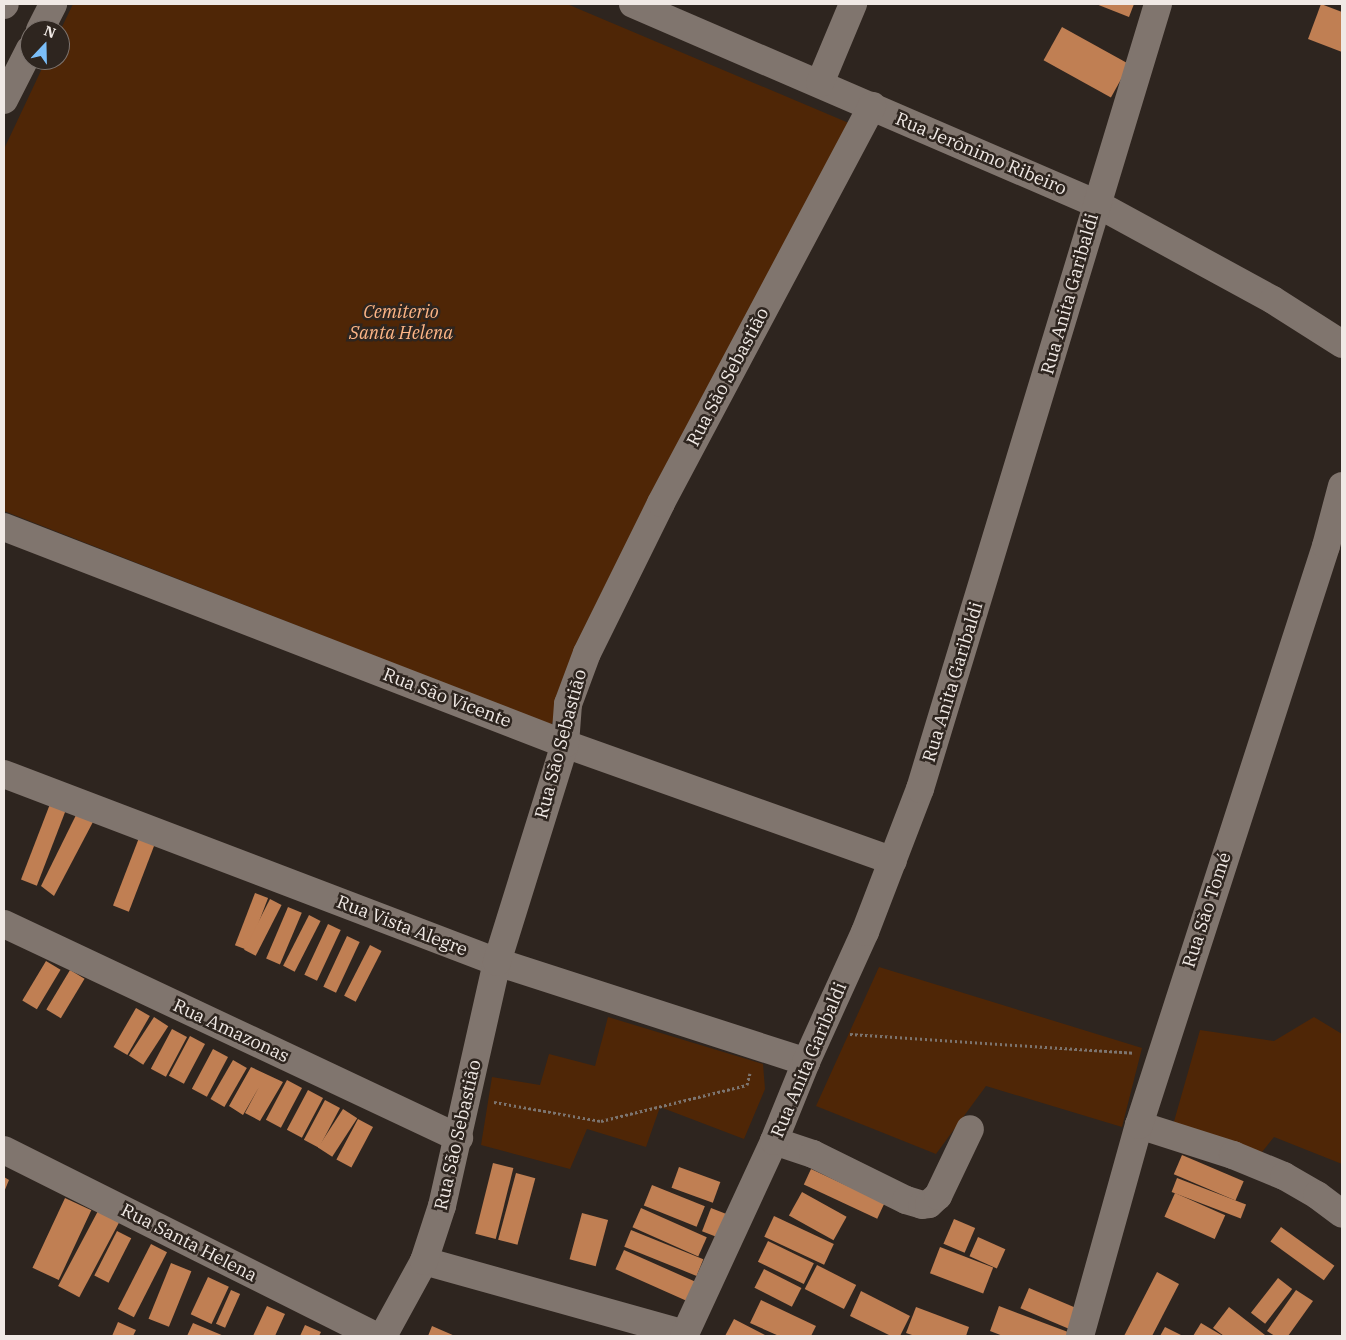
<!DOCTYPE html>
<html>
<head>
<meta charset="utf-8">
<style>
	body { margin:0 }
	#map { position:relative; width:1346px; height:1340px; overflow:hidden; background:#2e251f; font-family:"IBM Plex Serif",serif }
	div>[style] { position:absolute }
	[style*='--x'] { left:calc(var(--x)*1px); top:calc(var(--y)*1px); width:calc(var(--w)*1px); rotate:calc(var(--a)*1deg) }
	.green>* { inset:0; background:#4f2606 }
	.building>* { inset:0; background:#c07f53; transform-origin:0 0 }
	.path>* { height:3px; margin-top:-1.5px; transform-origin:0; background:repeating-linear-gradient(90deg,#7c746f 0 2.5px,transparent 0 5px) }
	.minor>* { height:28px; margin:-14px; padding:0 14px; transform-origin:14px; border-radius:14px; background:#80756e }
	span { translate:-50% -50%; white-space:nowrap; text-align:center; line-height:1.15; -webkit-text-stroke:5px #2e251f; paint-order:stroke }
	.street-label { font-size:18px; color:#f0e9e5 }
	.park-label { font-size:18px; color:#fdb586; font-style:italic }
	.frame { position:absolute; inset:0; border:5px solid #f0e9e5; pointer-events:none }
	.north { position:absolute; left:20px; top:20px; width:50px; height:50px; box-sizing:border-box; background:#2e251f; border:1px solid #7c736e; border-radius:50%; rotate:21deg; font-size:14px; font-weight:700; line-height:20px; text-align:center; color:#f0e9e5 }
	.north::after { content:''; display:block; margin:auto; width:18px; height:22px; background:#7bbef8; clip-path:polygon(50% 0,100% 100%,50% 72%,0 100%) }
</style>
</head>
<body>
<div id="map">
	<div class="green">
		<i style="clip-path:polygon(73px 4px,567px 4px,863px 129px,551px 725px,4px 511px,4px 149px,46px 60px,60px 60px,60px 31px)"></i>
		<i style="clip-path:polygon(879px 967px,1142px 1048px,1122px 1127px,986px 1086px,936px 1154px,816px 1106px)"></i>
		<i style="clip-path:polygon(608px 1017px,763px 1064px,765px 1089px,744px 1139px,660px 1107px,646px 1147px,587px 1129px,570px 1169px,481px 1145px,492px 1077px,540px 1085px,549px 1054px,595px 1066px)"></i>
		<i style="clip-path:polygon(1314px 1017px,1342px 1034px,1342px 1164px,1274px 1137px,1262px 1152px,1173px 1125px,1200px 1030px,1274px 1041px)"></i>
	</div>
	<div class="building">
		<i style="clip-path:polygon(1096px 4px,1134px 4px,1129px 17px)"></i>
		<i style="clip-path:polygon(1321px 4px,1342px 12px,1342px 52px,1308px 39px)"></i>
		<i style="left:1062px;top:27px;width:77px;height:38px;rotate:29deg"></i>
		<i style="left:50px;top:804px;width:17px;height:81px;rotate:21deg"></i>
		<i style="clip-path:polygon(77px 813px,94px 820px,54px 896px,41px 886px)"></i>
		<i style="left:142px;top:830px;width:17px;height:81px;rotate:21deg"></i>
		<i style="left:255px;top:893px;width:14px;height:56px;rotate:21deg"></i>
		<i style="left:270px;top:899px;width:13px;height:57px;rotate:27deg"></i>
		<i style="left:288px;top:907px;width:15px;height:56px;rotate:23deg"></i>
		<i style="left:309px;top:915px;width:13px;height:57px;rotate:27deg"></i>
		<i style="left:328px;top:924px;width:14px;height:56px;rotate:25deg"></i>
		<i style="left:347px;top:936px;width:14px;height:56px;rotate:25deg"></i>
		<i style="left:370px;top:945px;width:13px;height:57px;rotate:27deg"></i>
		<i style="left:46px;top:961px;width:17px;height:46px;rotate:31deg"></i>
		<i style="left:70px;top:970px;width:17px;height:46px;rotate:31deg"></i>
		<i style="left:136px;top:1008px;width:16px;height:45px;rotate:30deg"></i>
		<i style="left:154px;top:1017px;width:17px;height:46px;rotate:33deg"></i>
		<i style="left:172px;top:1029px;width:17px;height:45px;rotate:28deg"></i>
		<i style="left:190px;top:1036px;width:17px;height:45px;rotate:28deg"></i>
		<i style="left:213px;top:1049px;width:17px;height:45px;rotate:28deg"></i>
		<i style="left:233px;top:1060px;width:16px;height:45px;rotate:30deg"></i>
		<i style="clip-path:polygon(251px 1067px,283px 1082px,260px 1121px,245px 1113px,259px 1087px,243px 1115px,229px 1106px)"></i>
		<i style="left:287px;top:1080px;width:17px;height:45px;rotate:28deg"></i>
		<i style="left:308px;top:1090px;width:17px;height:45px;rotate:28deg"></i>
		<i style="left:325px;top:1100px;width:17px;height:45px;rotate:28deg"></i>
		<i style="left:343px;top:1109px;width:17px;height:46px;rotate:33deg"></i>
		<i style="left:358px;top:1119px;width:17px;height:46px;rotate:28deg"></i>
		<i style="left:1182px;top:1155px;width:67px;height:21px;rotate:23deg"></i>
		<i style="left:493px;top:1163px;width:21px;height:73px;rotate:14deg"></i>
		<i style="left:679px;top:1167px;width:44px;height:22px;rotate:20deg"></i>
		<i style="left:811px;top:1169px;width:81px;height:17px;rotate:25deg"></i>
		<i style="left:516px;top:1173px;width:20px;height:69px;rotate:15deg"></i>
		<i style="clip-path:polygon(4px 1177px,9px 1180px,4px 1192px)"></i>
		<i style="left:1177px;top:1178px;width:74px;height:15px;rotate:21deg"></i>
		<i style="left:652px;top:1185px;width:57px;height:22px;rotate:22deg"></i>
		<i style="left:802px;top:1192px;width:51px;height:27px;rotate:29deg"></i>
		<i style="left:1175px;top:1193px;width:55px;height:26px;rotate:24deg"></i>
		<i style="left:65px;top:1198px;width:29px;height:77px;rotate:25deg"></i>
		<i style="left:641px;top:1208px;width:72px;height:21px;rotate:24deg"></i>
		<i style="left:711px;top:1208px;width:22px;height:25px;rotate:21deg"></i>
		<i style="left:98px;top:1211px;width:24px;height:85px;rotate:28deg"></i>
		<i style="left:582px;top:1213px;width:27px;height:48px;rotate:15deg"></i>
		<i style="left:774px;top:1216px;width:66px;height:23px;rotate:25deg"></i>
		<i style="left:954px;top:1219px;width:23px;height:27px;rotate:23deg"></i>
		<i style="left:1281px;top:1227px;width:66px;height:18px;rotate:36deg"></i>
		<i style="left:631px;top:1230px;width:78px;height:18px;rotate:22deg"></i>
		<i style="left:117px;top:1231px;width:16px;height:50px;rotate:27deg"></i>
		<i style="left:978px;top:1237px;width:30px;height:21px;rotate:24deg"></i>
		<i style="left:768px;top:1241px;width:51px;height:23px;rotate:26deg"></i>
		<i style="left:151px;top:1244px;width:18px;height:73px;rotate:27deg"></i>
		<i style="left:940px;top:1247px;width:57px;height:28px;rotate:21deg"></i>
		<i style="left:624px;top:1250px;width:85px;height:21px;rotate:24deg"></i>
		<i style="left:171px;top:1263px;width:22px;height:60px;rotate:22deg"></i>
		<i style="left:817px;top:1265px;width:44px;height:27px;rotate:27deg"></i>
		<i style="left:764px;top:1269px;width:42px;height:21px;rotate:27deg"></i>
		<i style="clip-path:polygon(1157px 1272px,1179px 1284px,1152px 1336px,1124px 1336px)"></i>
		<i style="left:208px;top:1277px;width:23px;height:41px;rotate:25deg"></i>
		<i style="left:1278px;top:1278px;width:18px;height:44px;rotate:38deg"></i>
		<i style="left:1029px;top:1288px;width:57px;height:22px;rotate:23deg"></i>
		<i style="left:231px;top:1290px;width:10px;height:37px;rotate:24deg"></i>
		<i style="clip-path:polygon(1296px 1290px,1313px 1301px,1288px 1336px,1275px 1336px,1267px 1331px)"></i>
		<i style="clip-path:polygon(861px 1291px,910px 1316px,900px 1336px,891px 1336px,850px 1316px)"></i>
		<i style="clip-path:polygon(761px 1300px,816px 1326px,811px 1336px,779px 1336px,750px 1323px)"></i>
		<i style="clip-path:polygon(267px 1306px,285px 1314px,275px 1336px,253px 1336px)"></i>
		<i style="clip-path:polygon(999px 1306px,1076px 1335px,1076px 1336px,1003px 1336px,990px 1331px)"></i>
		<i style="clip-path:polygon(916px 1307px,969px 1327px,966px 1336px,915px 1336px,906px 1333px)"></i>
		<i style="clip-path:polygon(1229px 1307px,1265px 1335px,1264px 1336px,1224px 1336px,1213px 1328px)"></i>
		<i style="clip-path:polygon(734px 1319px,767px 1336px,725px 1336px)"></i>
		<i style="clip-path:polygon(118px 1322px,136px 1330px,133px 1336px,112px 1336px)"></i>
		<i style="clip-path:polygon(193px 1323px,224px 1336px,187px 1336px)"></i>
		<i style="clip-path:polygon(1201px 1323px,1223px 1336px,1193px 1336px)"></i>
		<i style="clip-path:polygon(305px 1325px,321px 1332px,319px 1336px,300px 1336px)"></i>
		<i style="clip-path:polygon(432px 1326px,455px 1336px,428px 1336px)"></i>
		<i style="clip-path:polygon(1165px 1327px,1183px 1336px,1160px 1336px)"></i>
	</div>
	<div class="path">
		<i style="--x:850;--y:1034;--w:284;--a:3.8"></i>
		<i style="--x:494;--y:1102;--w:109;--a:10.1"></i>
		<i style="--x:601;--y:1121;--w:150;--a:-13.9"></i>
		<i style="--x:747;--y:1085;--w:12;--a:-76"></i>
	</div>
	<div class="minor">
		<i style="--x:633;--y:4;--w:505;--a:23.32"></i>
		<i style="--x:1097;--y:204;--w:200;--a:28.6"></i>
		<i style="--x:1273;--y:300;--w:82;--a:32.5"></i>
		<i style="--x:4;--y:5;--w:1;--a:-45"></i>
		<i style="--x:40;--y:30;--w:29;--a:-63"></i>
		<i style="--x:820;--y:83;--w:86;--a:-67.3"></i>
		<i style="--x:4;--y:100;--w:57;--a:-63"></i>
		<i style="--x:4;--y:527;--w:602;--a:21.15"></i>
		<i style="--x:565;--y:744;--w:348;--a:19.6"></i>
		<i style="--x:4;--y:774;--w:528;--a:20.87"></i>
		<i style="--x:497;--y:962;--w:325;--a:17.9"></i>
		<i style="--x:4;--y:924;--w:503;--a:25.19"></i>
		<i style="--x:1139;--y:1125;--w:99;--a:17.7"></i>
		<i style="--x:1233;--y:1155;--w:55;--a:22.4"></i>
		<i style="--x:1284;--y:1176;--w:38;--a:30"></i>
		<i style="--x:1317;--y:1195;--w:31;--a:37"></i>
		<i style="--x:774;--y:1141;--w:41;--a:18.4"></i>
		<i style="--x:813;--y:1154;--w:104;--a:26.3"></i>
		<i style="--x:906;--y:1200;--w:17;--a:17"></i>
		<i style="--x:922;--y:1205;--w:7;--a:-8"></i>
		<i style="--x:929;--y:1204;--w:12;--a:-42"></i>
		<i style="--x:938;--y:1196;--w:74;--a:-64.5"></i>
		<i style="--x:4;--y:1150;--w:415;--a:26.6"></i>
		<i style="--x:424;--y:1261;--w:271;--a:15.6"></i>
		<i style="--x:383;--y:1336;--w:85;--a:-61.3"></i>
		<i style="--x:424;--y:1261;--w:58;--a:-71.9"></i>
		<i style="--x:442;--y:1206;--w:250;--a:-77.3"></i>
		<i style="--x:497;--y:962;--w:228;--a:-72.7"></i>
		<i style="--x:565;--y:744;--w:40;--a:-85.7"></i>
		<i style="--x:568;--y:704;--w:54;--a:-69.6"></i>
		<i style="--x:587;--y:653;--w:167;--a:-63.7"></i>
		<i style="--x:661;--y:503;--w:450;--a:-62"></i>
		<i style="--x:684;--y:1336;--w:215;--a:-65.2"></i>
		<i style="--x:774;--y:1141;--w:85;--a:-67.9"></i>
		<i style="--x:806;--y:1062;--w:143;--a:-65.6"></i>
		<i style="--x:865;--y:932;--w:153;--a:-69"></i>
		<i style="--x:920;--y:789;--w:820;--a:-73.13"></i>
		<i style="--x:1080;--y:1336;--w:219;--a:-74.4"></i>
		<i style="--x:1139;--y:1125;--w:608;--a:-72.1"></i>
		<i style="--x:1326;--y:546;--w:62;--a:-75.1"></i>
	</div>
	<div class="street-label">
		<span style="left:981px;top:154px;rotate:23deg">Rua Jerônimo Ribeiro</span>
		<span style="left:1070px;top:294px;rotate:-74deg">Rua Anita Garibaldi</span>
		<span style="left:728px;top:377px;rotate:-62deg">Rua São Sebastião</span>
		<span style="left:953px;top:682px;rotate:-73deg">Rua Anita Garibaldi</span>
		<span style="left:447px;top:698px;rotate:21deg">Rua São Vicente</span>
		<span style="left:561px;top:744px;rotate:-75deg">Rua São Sebastião</span>
		<span style="left:1207px;top:910px;rotate:-72deg">Rua São Tomé</span>
		<span style="left:402px;top:926px;rotate:21deg">Rua Vista Alegre</span>
		<span style="left:231px;top:1031px;rotate:25deg">Rua Amazonas</span>
		<span style="left:809px;top:1060px;rotate:-67deg">Rua Anita Garibaldi</span>
		<span style="left:458px;top:1135px;rotate:-77deg">Rua São Sebastião</span>
		<span style="left:189px;top:1243px;rotate:27deg">Rua Santa Helena</span>
	</div>
	<div class="park-label">
		<span style="left:401px;top:323px">Cemiterio<br>Santa Helena</span>
	</div>
	<div class="frame"></div>
	<div class="north">N</div>
</div>
</body>
</html>
